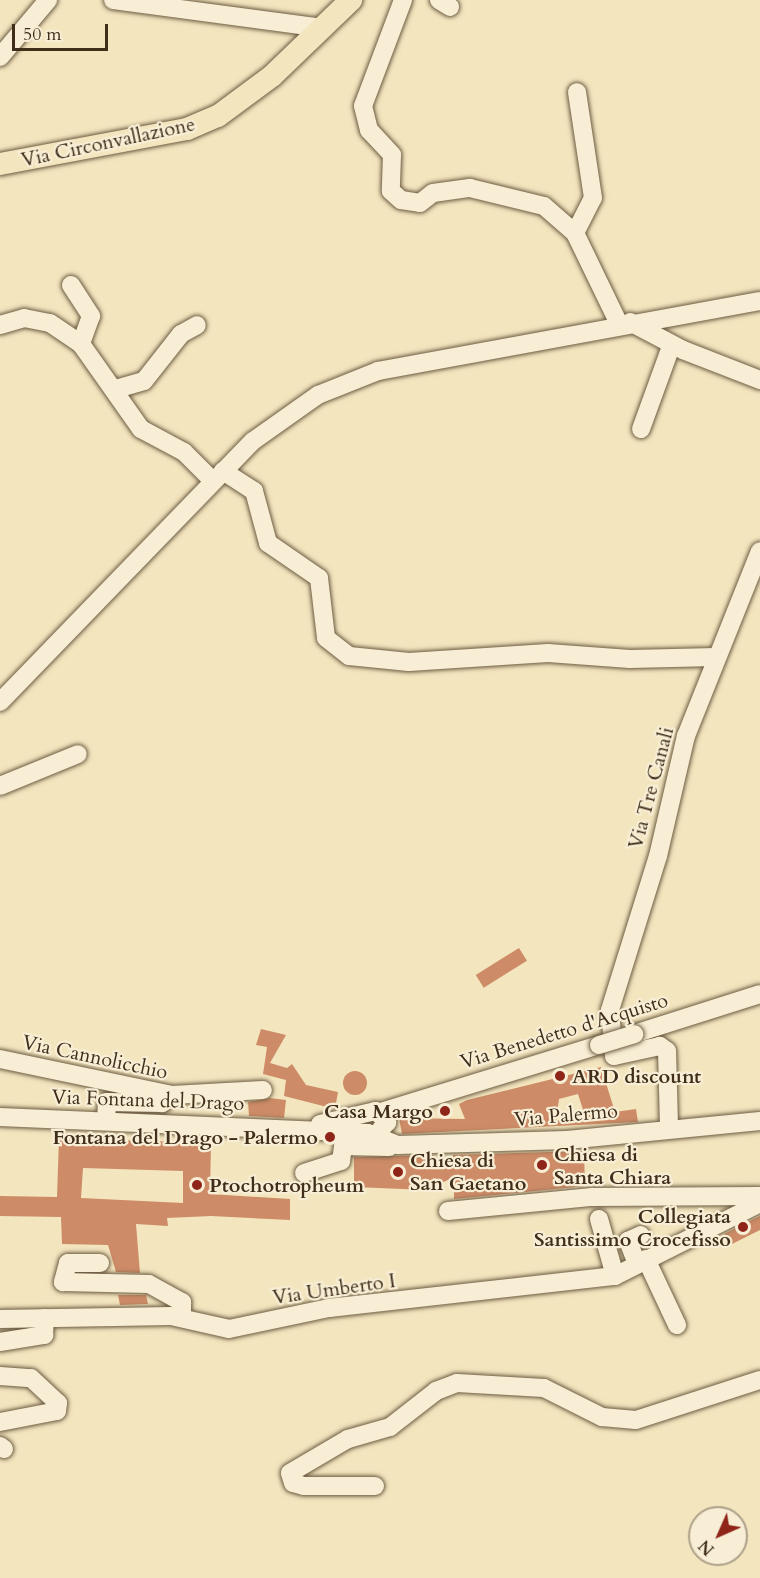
<!DOCTYPE html>
<html>
<head>
<meta charset="utf-8">
<style>
	body { margin:0 }
	#map { position:relative; width:760px; height:1578px; overflow:hidden; background:#f3e5be; font-family:Cardo,serif }
	div>[style] { position:absolute }
	[style*='--x'] { left:calc(var(--x)*1px); top:calc(var(--y)*1px); width:calc(var(--w)*1px); rotate:calc(var(--a)*1deg) }
	.building>* { inset:0; background:#cd8b67; transform-origin:0 0 }
	.round { border-radius:50% }
	.roads { filter:drop-shadow(0 0 2px #6d5c43) drop-shadow(0 0 2px #6d5c43) }
	.minor>* { height:18px; margin:-9px; padding:0 9px; transform-origin:9px; border-radius:9px; background:#f7eed5 }
	.major>* { height:22px; margin:-11px; padding:0 11px; transform-origin:11px; border-radius:11px; background:#f3e5be }
	.bridges { filter:drop-shadow(0 0 2px #6d5c43) drop-shadow(0 0 2px #6d5c43) }
	.minor-bridge>* { height:18px; margin:-9px; padding:0 9px; transform-origin:9px; border-radius:9px; background:#f7eed5 }
	.dots>* { width:16px; height:16px; translate:-50% -50%; box-sizing:border-box; border:3px solid #f7eed5; border-radius:50% }
	span { translate:-50% -50%; white-space:nowrap; text-align:center; line-height:1.15; -webkit-text-stroke:4.5px #f7eed5; paint-order:stroke }
	.street-label { font-size:20px; color:#402e1a }
	.poi-label { font-size:20px; color:#402e1a; font-weight:700 }
	.left { translate:0 -50%; text-align:left }
	.right { translate:-100% -50%; text-align:right }
	.north { position:absolute; left:688px; top:1506px; width:60px; height:60px; box-sizing:border-box; background:#f7eed5; border:2px solid #aea18a; border-radius:50%; rotate:225deg; font-size:16px; font-weight:700; line-height:24px; text-align:center; color:#402e1a }
	.north::after { content:''; display:block; margin:auto; width:21px; height:27px; background:#8f2418; clip-path:polygon(50% 0,100% 100%,50% 72%,0 100%) }
	.scale { position:absolute; left:12px; top:24px; width:96px; height:27px; box-sizing:border-box; border:3px solid #402e1a; border-top:0; padding-left:8px; font-size:18px; line-height:21px; white-space:nowrap; color:#402e1a; -webkit-text-stroke:4px #f7eed5; paint-order:stroke }
</style>
</head>
<body>
<div id="map">
	<div class="building">
		<i style="left:519px;top:948px;width:15px;height:51px;rotate:58deg"></i>
		<i style="clip-path:polygon(261px 1029px,286px 1035px,270px 1063px,287px 1068px,292px 1064px,306px 1085px,338px 1092px,335px 1109px,284px 1096px,286px 1080px,263px 1074px,267px 1047px,256px 1045px)"></i>
		<i style="clip-path:polygon(evenodd,601px 1067px,615px 1112px,636px 1109px,638px 1122px,402px 1134px,399px 1118px,465px 1119px,459px 1104px,467px 1100px,601px 1067px,578px 1094px,585px 1116px,556px 1121px,559px 1099px,578px 1094px)"></i>
		<i class="round" style="left:343px;top:1071px;width:24px;height:24px"></i>
		<i style="clip-path:polygon(270px 1098px,286px 1100px,284px 1118px,249px 1116px,248px 1102px)"></i>
		<i style="clip-path:polygon(evenodd,59px 1138px,211px 1143px,210px 1194px,290px 1199px,290px 1220px,211px 1216px,167px 1218px,168px 1226px,136px 1224px,140px 1273px,116px 1272px,108px 1245px,62px 1244px,61px 1217px,0 1216px,0 1196px,57px 1197px,59px 1138px,83px 1168px,183px 1171px,183px 1203px,81px 1198px,83px 1168px)"></i>
		<i style="clip-path:polygon(584px 1151px,585px 1186px,454px 1199px,454px 1177px,427px 1190px,354px 1187px,354px 1157px,433px 1155px,453px 1168px,453px 1155px)"></i>
		<i style="clip-path:polygon(760px 1216px,760px 1230px,730px 1245px,724px 1234px)"></i>
		<i style="clip-path:polygon(118px 1295px,146px 1295px,148px 1304px,120px 1305px)"></i>
	</div>
	<div class="roads">
		<div class="minor">
			<i style="--x:113;--y:0;--w:212;--a:7.6"></i>
			<i style="--x:403;--y:0;--w:113;--a:110.7"></i>
			<i style="--x:363;--y:106;--w:25;--a:76"></i>
			<i style="--x:369;--y:130;--w:34;--a:47"></i>
			<i style="--x:392;--y:155;--w:36;--a:92"></i>
			<i style="--x:391;--y:191;--w:13;--a:42"></i>
			<i style="--x:401;--y:200;--w:19;--a:9"></i>
			<i style="--x:420;--y:203;--w:16;--a:-38"></i>
			<i style="--x:433;--y:193;--w:37;--a:-8"></i>
			<i style="--x:470;--y:188;--w:76;--a:13.7"></i>
			<i style="--x:544;--y:206;--w:41;--a:41.1"></i>
			<i style="--x:575;--y:233;--w:101;--a:64.2"></i>
			<i style="--x:439;--y:0;--w:13;--a:32"></i>
			<i style="--x:0;--y:57;--w:75;--a:-49.9"></i>
			<i style="--x:575;--y:233;--w:39;--a:-63"></i>
			<i style="--x:593;--y:198;--w:107;--a:-98.6"></i>
			<i style="--x:71;--y:285;--w:37;--a:57"></i>
			<i style="--x:91;--y:316;--w:30;--a:110"></i>
			<i style="--x:630;--y:322;--w:60;--a:27.8"></i>
			<i style="--x:683;--y:350;--w:83;--a:21.3"></i>
			<i style="--x:0;--y:325;--w:25;--a:-16"></i>
			<i style="--x:24;--y:318;--w:26;--a:11"></i>
			<i style="--x:50;--y:323;--w:37;--a:34"></i>
			<i style="--x:81;--y:344;--w:104;--a:54.8"></i>
			<i style="--x:141;--y:429;--w:49;--a:28.1"></i>
			<i style="--x:184;--y:452;--w:41;--a:45"></i>
			<i style="--x:116;--y:389;--w:29;--a:-16"></i>
			<i style="--x:144;--y:381;--w:60;--a:-51.8"></i>
			<i style="--x:181;--y:334;--w:18;--a:-29"></i>
			<i style="--x:641;--y:429;--w:90;--a:-70"></i>
			<i style="--x:223;--y:471;--w:37;--a:33"></i>
			<i style="--x:254;--y:491;--w:54;--a:74.9"></i>
			<i style="--x:268;--y:543;--w:62;--a:34.5"></i>
			<i style="--x:319;--y:578;--w:60;--a:83.3"></i>
			<i style="--x:326;--y:638;--w:29;--a:38"></i>
			<i style="--x:349;--y:656;--w:60;--a:5.7"></i>
			<i style="--x:409;--y:662;--w:139;--a:-3.7"></i>
			<i style="--x:548;--y:653;--w:82;--a:4.2"></i>
			<i style="--x:630;--y:659;--w:86;--a:-1.3"></i>
			<i style="--x:0;--y:702;--w:363;--a:-45.9"></i>
			<i style="--x:253;--y:441;--w:80;--a:-35.3"></i>
			<i style="--x:318;--y:395;--w:65;--a:-21.8"></i>
			<i style="--x:378;--y:371;--w:388;--a:-10.4"></i>
			<i style="--x:0;--y:786;--w:84;--a:-22.3"></i>
			<i style="--x:634;--y:1034;--w:132;--a:-17.6"></i>
			<i style="--x:0;--y:1059;--w:176;--a:11.8"></i>
			<i style="--x:172;--y:1095;--w:13;--a:141"></i>
			<i style="--x:162;--y:1103;--w:55;--a:-179"></i>
			<i style="--x:107;--y:1102;--w:18;--a:93"></i>
			<i style="--x:172;--y:1095;--w:91;--a:-3.1"></i>
			<i style="--x:381;--y:1112;--w:228;--a:-17.1"></i>
			<i style="--x:0;--y:1117;--w:368;--a:2.5"></i>
			<i style="--x:368;--y:1133;--w:32;--a:22"></i>
			<i style="--x:398;--y:1145;--w:169;--a:-1.7"></i>
			<i style="--x:567;--y:1140;--w:194;--a:-5.6"></i>
			<i style="--x:320;--y:1124;--w:57;--a:-13.1"></i>
			<i style="--x:376;--y:1111;--w:16;--a:45"></i>
			<i style="--x:387;--y:1122;--w:17;--a:130"></i>
			<i style="--x:669;--y:1126;--w:75;--a:-91.5"></i>
			<i style="--x:667;--y:1051;--w:9;--a:-144"></i>
			<i style="--x:660;--y:1046;--w:47;--a:167.7"></i>
			<i style="--x:614;--y:1056;--w:46;--a:-95"></i>
			<i style="--x:610;--y:1010;--w:161;--a:-72.7"></i>
			<i style="--x:658;--y:856;--w:123;--a:-76.9"></i>
			<i style="--x:686;--y:736;--w:199;--a:-68.2"></i>
			<i style="--x:304;--y:1173;--w:39;--a:-18"></i>
			<i style="--x:341;--y:1161;--w:15;--a:-82"></i>
			<i style="--x:343;--y:1146;--w:46;--a:1.2"></i>
			<i style="--x:448;--y:1211;--w:145;--a:-5.6"></i>
			<i style="--x:592;--y:1197;--w:168;--a:-0.3"></i>
			<i style="--x:599;--y:1219;--w:59;--a:74.3"></i>
			<i style="--x:646;--y:1259;--w:73;--a:64.8"></i>
			<i style="--x:100;--y:1263;--w:32;--a:180"></i>
			<i style="--x:68;--y:1263;--w:20;--a:105"></i>
			<i style="--x:63;--y:1282;--w:86;--a:1.3"></i>
			<i style="--x:149;--y:1284;--w:38;--a:29"></i>
			<i style="--x:182;--y:1302;--w:16;--a:90"></i>
			<i style="--x:637;--y:1264;--w:25;--a:-111"></i>
			<i style="--x:628;--y:1241;--w:14;--a:-25"></i>
			<i style="--x:0;--y:1319;--w:171;--a:-1"></i>
			<i style="--x:171;--y:1316;--w:59;--a:12.6"></i>
			<i style="--x:229;--y:1329;--w:102;--a:-11.9"></i>
			<i style="--x:329;--y:1308;--w:288;--a:-6.4"></i>
			<i style="--x:615;--y:1276;--w:162;--a:-26.7"></i>
			<i style="--x:0;--y:1342;--w:45;--a:-9"></i>
			<i style="--x:44;--y:1335;--w:17;--a:-87"></i>
			<i style="--x:0;--y:1376;--w:31;--a:4"></i>
			<i style="--x:31;--y:1378;--w:37;--a:43"></i>
			<i style="--x:58;--y:1403;--w:8;--a:97"></i>
			<i style="--x:57;--y:1411;--w:58;--a:169.1"></i>
			<i style="--x:0;--y:1446;--w:5;--a:37"></i>
			<i style="--x:375;--y:1486;--w:71;--a:180"></i>
			<i style="--x:304;--y:1486;--w:11;--a:-165"></i>
			<i style="--x:293;--y:1483;--w:10;--a:-107"></i>
			<i style="--x:290;--y:1473;--w:67;--a:-30.4"></i>
			<i style="--x:348;--y:1439;--w:44;--a:-15.9"></i>
			<i style="--x:390;--y:1427;--w:58;--a:-38"></i>
			<i style="--x:436;--y:1391;--w:22;--a:-21"></i>
			<i style="--x:457;--y:1383;--w:87;--a:3.3"></i>
			<i style="--x:544;--y:1388;--w:65;--a:26.6"></i>
			<i style="--x:602;--y:1417;--w:34;--a:5"></i>
			<i style="--x:636;--y:1420;--w:130;--a:-17.9"></i>
		</div>
		<div class="major">
			<i style="--x:0;--y:164;--w:190;--a:-10.6"></i>
			<i style="--x:187;--y:129;--w:34;--a:-23"></i>
			<i style="--x:218;--y:116;--w:67;--a:-36.5"></i>
			<i style="--x:272;--y:76;--w:110;--a:-43.9"></i>
		</div>
	</div>
	<div class="bridges">
		<div class="minor-bridge">
			<i style="--x:599;--y:1045;--w:37;--a:-17"></i>
		</div>
	</div>
	<div class="dots">
		<i style="left:560px;top:1076px;background:#8f2418"></i>
		<i style="left:445px;top:1111px;background:#8f2418"></i>
		<i style="left:330px;top:1137px;background:#8f2418"></i>
		<i style="left:542px;top:1165px;background:#8f2418"></i>
		<i style="left:398px;top:1172px;background:#8f2418"></i>
		<i style="left:197px;top:1185px;background:#8f2418"></i>
		<i style="left:743px;top:1227px;background:#8f2418"></i>
	</div>
	<div class="street-label">
		<span style="left:108px;top:142px;rotate:-12deg">Via Circonvallazione</span>
		<span style="left:651px;top:788px;rotate:-75deg">Via Tre Canali</span>
		<span style="left:564px;top:1031px;rotate:-17deg">Via Benedetto d'Acquisto</span>
		<span style="left:95px;top:1057px;rotate:12deg">Via Cannolicchio</span>
		<span style="left:148px;top:1100px;rotate:2deg">Via Fontana del Drago</span>
		<span style="left:566px;top:1115px;rotate:-5deg">Via Palermo</span>
		<span style="left:334px;top:1289px;rotate:-8deg">Via Umberto I</span>
	</div>
	<div class="poi-label">
		<span class="left" style="left:572px;top:1076px">ARD discount</span>
		<span class="right" style="left:433px;top:1111px">Casa Margo</span>
		<span class="right" style="left:318px;top:1137px">Fontana del Drago - Palermo</span>
		<span class="left" style="left:554px;top:1166px">Chiesa di<br>Santa Chiara</span>
		<span class="left" style="left:410px;top:1172px">Chiesa di<br>San Gaetano</span>
		<span class="left" style="left:209px;top:1185px">Ptochotropheum</span>
		<span class="right" style="left:731px;top:1228px">Collegiata<br>Santissimo Crocefisso</span>
	</div>
	<div class="north">N</div>
	<div class="scale">50 m</div>
</div>
</body>
</html>
